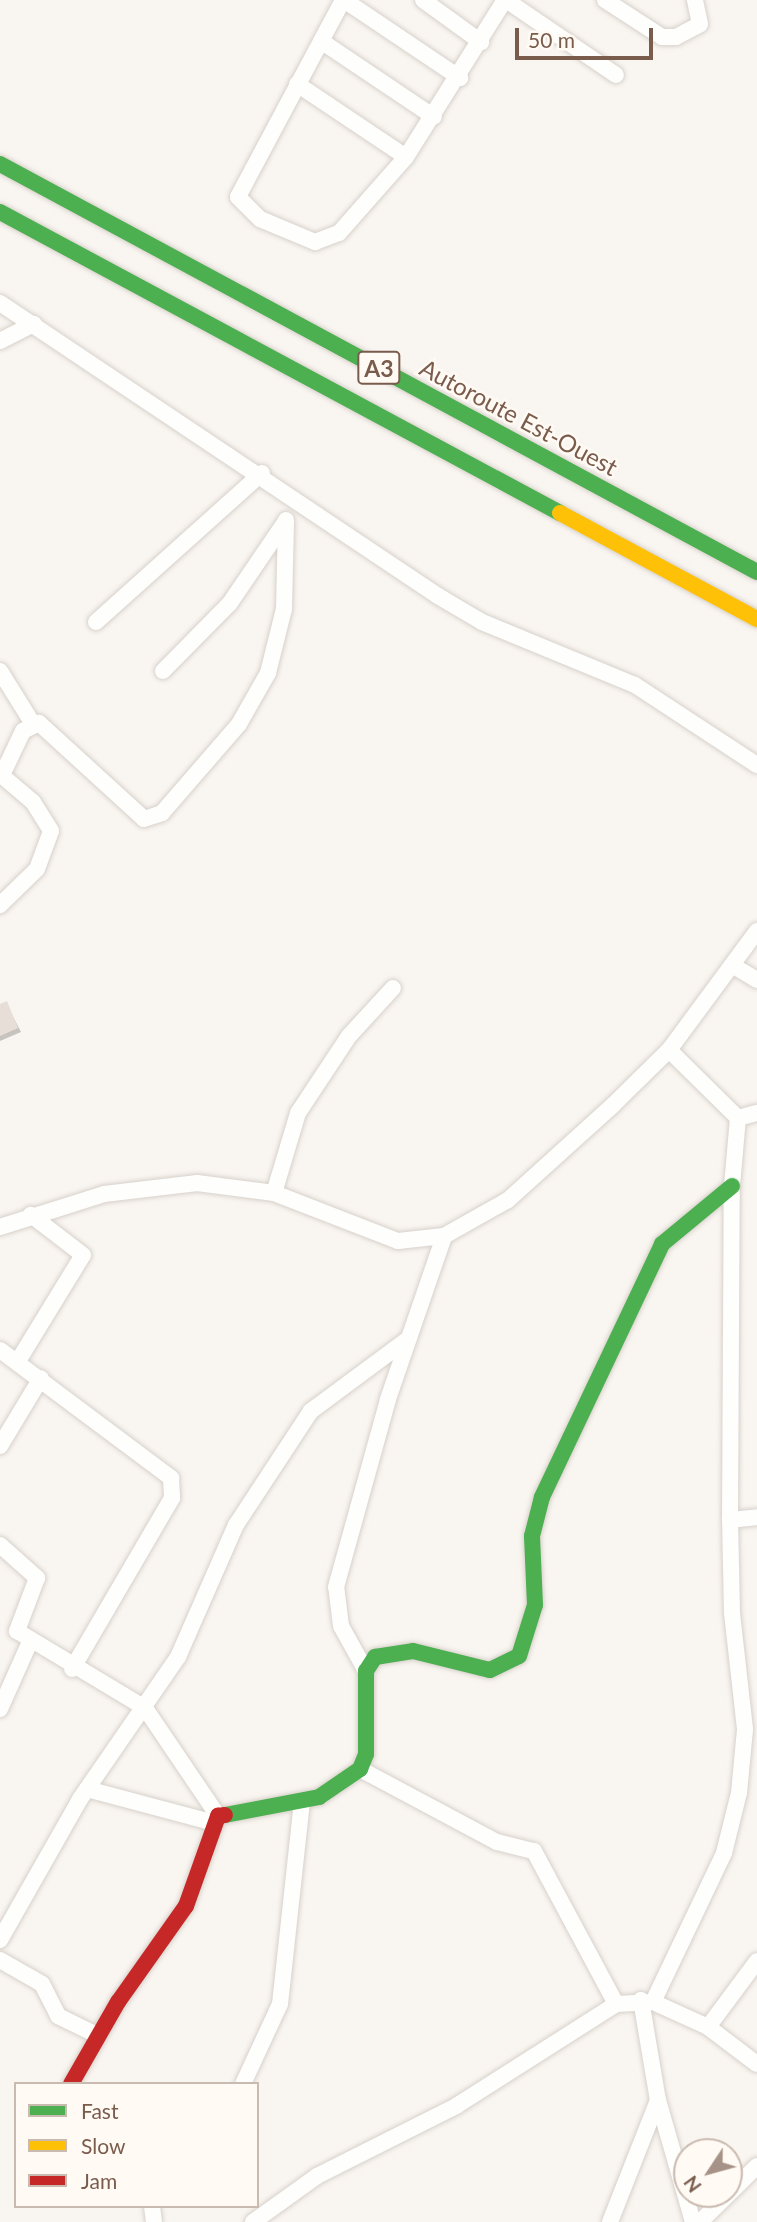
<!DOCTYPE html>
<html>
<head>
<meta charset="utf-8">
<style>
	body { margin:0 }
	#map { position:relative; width:757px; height:2222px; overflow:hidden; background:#f9f5f0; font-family:Lato,sans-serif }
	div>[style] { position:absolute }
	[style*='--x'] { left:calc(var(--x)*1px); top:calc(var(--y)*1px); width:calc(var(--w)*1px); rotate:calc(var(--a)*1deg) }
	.shadow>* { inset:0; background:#0003 }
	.building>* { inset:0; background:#e6ded7 }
	.roads { filter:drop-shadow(0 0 2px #d7d1cb) drop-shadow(0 0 2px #d7d1cb) }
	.street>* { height:16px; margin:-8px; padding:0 8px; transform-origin:8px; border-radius:8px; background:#fefefd }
	.fast>* { height:16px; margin:-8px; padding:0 8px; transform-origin:8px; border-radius:8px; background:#4caf50 }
	.slow>* { height:16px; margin:-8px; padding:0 8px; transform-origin:8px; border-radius:8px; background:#ffc107 }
	.jam>* { height:16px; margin:-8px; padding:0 8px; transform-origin:8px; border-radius:8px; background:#c62828 }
	span { translate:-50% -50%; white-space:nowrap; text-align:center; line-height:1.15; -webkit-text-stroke:5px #fffaf3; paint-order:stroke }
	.shield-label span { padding:2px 5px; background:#fffaf3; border:2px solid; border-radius:5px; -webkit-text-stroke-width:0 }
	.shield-label { font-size:23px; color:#7a5c4d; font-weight:700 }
	.street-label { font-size:24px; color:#7a5c4d }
	.legend { position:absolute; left:14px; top:2082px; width:245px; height:126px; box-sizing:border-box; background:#fffaf3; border:2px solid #cabbb1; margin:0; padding:9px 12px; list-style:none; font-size:21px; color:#7a5c4d }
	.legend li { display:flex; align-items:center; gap:14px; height:35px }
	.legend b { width:35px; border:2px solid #cabbb1 }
	.north { position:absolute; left:673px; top:2138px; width:70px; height:70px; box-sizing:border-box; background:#fffaf3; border:2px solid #cabbb1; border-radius:50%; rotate:234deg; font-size:19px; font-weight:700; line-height:28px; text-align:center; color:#7a5c4d }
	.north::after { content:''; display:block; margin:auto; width:24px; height:32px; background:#a69286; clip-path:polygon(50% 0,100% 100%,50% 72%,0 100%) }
	.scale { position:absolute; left:515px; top:28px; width:138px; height:32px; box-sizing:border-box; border:4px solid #7a5c4d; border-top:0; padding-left:9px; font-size:21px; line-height:24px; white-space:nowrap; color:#7a5c4d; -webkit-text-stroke:5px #fffaf3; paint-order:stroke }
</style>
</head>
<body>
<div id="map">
	<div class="shadow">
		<i style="clip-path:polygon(6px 1003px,21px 1032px,0 1041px,0 1006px)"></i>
	</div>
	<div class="building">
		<i style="clip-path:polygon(7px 1001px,18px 1028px,0 1036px,0 1004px)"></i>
	</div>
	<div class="roads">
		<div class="street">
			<i style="--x:343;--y:0;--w:223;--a:118.1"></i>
			<i style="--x:238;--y:197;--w:31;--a:45"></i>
			<i style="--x:260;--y:219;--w:60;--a:22.7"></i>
			<i style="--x:315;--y:242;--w:26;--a:-21"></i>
			<i style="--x:339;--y:233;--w:101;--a:-48.6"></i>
			<i style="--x:406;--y:157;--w:186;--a:-57.8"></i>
			<i style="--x:344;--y:0;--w:140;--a:33.9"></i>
			<i style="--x:423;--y:0;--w:72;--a:35.9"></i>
			<i style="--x:506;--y:0;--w:133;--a:34.3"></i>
			<i style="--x:605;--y:0;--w:68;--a:33"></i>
			<i style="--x:662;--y:37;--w:14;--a:0"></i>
			<i style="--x:676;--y:37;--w:27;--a:-28"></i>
			<i style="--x:700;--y:24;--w:25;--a:-102"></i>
			<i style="--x:321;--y:41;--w:136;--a:33.9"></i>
			<i style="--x:297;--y:84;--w:131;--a:33.8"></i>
			<i style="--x:0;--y:303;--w:527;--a:33.78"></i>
			<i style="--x:438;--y:596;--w:51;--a:30.6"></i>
			<i style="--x:482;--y:622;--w:165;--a:22.4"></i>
			<i style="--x:635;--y:685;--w:146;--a:33.3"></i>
			<i style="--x:0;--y:341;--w:38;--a:-27"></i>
			<i style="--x:96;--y:622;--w:223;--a:-41.9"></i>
			<i style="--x:0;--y:671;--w:62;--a:58.1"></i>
			<i style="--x:163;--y:671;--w:95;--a:-45.4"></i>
			<i style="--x:230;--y:603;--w:98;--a:-55.8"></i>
			<i style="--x:0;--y:774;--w:43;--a:40.3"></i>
			<i style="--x:33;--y:802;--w:34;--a:58"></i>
			<i style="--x:51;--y:831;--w:40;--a:110.2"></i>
			<i style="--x:37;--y:869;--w:52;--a:135.8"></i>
			<i style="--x:2;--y:775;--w:49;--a:-64.5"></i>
			<i style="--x:23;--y:731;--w:18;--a:-27"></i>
			<i style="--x:39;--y:723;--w:142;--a:42.4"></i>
			<i style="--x:144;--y:819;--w:19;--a:-18"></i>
			<i style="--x:162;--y:813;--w:118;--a:-49.1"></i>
			<i style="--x:239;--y:724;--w:59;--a:-60.4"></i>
			<i style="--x:268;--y:673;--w:66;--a:-76"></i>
			<i style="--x:284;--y:609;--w:89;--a:-88.7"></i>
			<i style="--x:732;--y:965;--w:29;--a:31"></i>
			<i style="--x:738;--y:1118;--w:20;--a:-15"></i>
			<i style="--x:274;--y:1193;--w:84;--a:-73.3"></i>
			<i style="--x:298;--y:1113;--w:92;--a:-56.5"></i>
			<i style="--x:349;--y:1036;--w:65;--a:-47.5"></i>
			<i style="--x:0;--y:1227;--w:109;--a:-17.6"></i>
			<i style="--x:104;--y:1194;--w:94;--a:-6.7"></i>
			<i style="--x:197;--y:1183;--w:78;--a:7.4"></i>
			<i style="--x:274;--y:1193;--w:133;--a:21.2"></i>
			<i style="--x:398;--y:1241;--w:46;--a:-6.2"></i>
			<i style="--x:444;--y:1236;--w:73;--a:-29.4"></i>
			<i style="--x:508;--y:1200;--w:140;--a:-42.1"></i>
			<i style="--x:612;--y:1106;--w:80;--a:-44.5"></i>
			<i style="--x:669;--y:1050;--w:148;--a:-53.5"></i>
			<i style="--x:0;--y:1350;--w:214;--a:36.8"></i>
			<i style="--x:171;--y:1478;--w:20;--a:87"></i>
			<i style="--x:172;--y:1498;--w:198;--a:120.3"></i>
			<i style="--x:18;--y:1361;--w:124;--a:-58.5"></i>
			<i style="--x:83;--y:1255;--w:66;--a:-142.4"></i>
			<i style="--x:0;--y:1446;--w:79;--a:-58.9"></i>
			<i style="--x:730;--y:1520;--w:27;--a:-6"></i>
			<i style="--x:0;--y:1545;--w:50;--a:41.7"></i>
			<i style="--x:37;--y:1578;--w:57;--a:110.7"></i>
			<i style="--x:17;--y:1631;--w:149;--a:31"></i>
			<i style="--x:145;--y:1708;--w:130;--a:55.9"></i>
			<i style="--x:366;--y:1671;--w:51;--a:-119.1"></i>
			<i style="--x:341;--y:1626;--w:39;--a:-97"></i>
			<i style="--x:336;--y:1587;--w:195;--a:-74.5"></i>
			<i style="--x:388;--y:1399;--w:172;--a:-71"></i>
			<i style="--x:0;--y:1709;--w:71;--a:-66"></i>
			<i style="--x:360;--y:1769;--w:155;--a:28.1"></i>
			<i style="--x:497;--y:1842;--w:38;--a:14"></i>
			<i style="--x:534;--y:1851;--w:174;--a:61.8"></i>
			<i style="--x:87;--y:1789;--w:132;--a:14.9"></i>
			<i style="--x:0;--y:1940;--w:162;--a:-60.4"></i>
			<i style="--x:80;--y:1799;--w:173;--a:-55.4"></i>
			<i style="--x:178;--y:1657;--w:144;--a:-66.3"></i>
			<i style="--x:236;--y:1525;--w:136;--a:-56.7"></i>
			<i style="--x:311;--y:1411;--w:121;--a:-36.6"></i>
			<i style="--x:0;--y:1960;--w:48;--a:29.7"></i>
			<i style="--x:42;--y:1984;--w:36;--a:63"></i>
			<i style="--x:58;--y:2016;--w:43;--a:26"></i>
			<i style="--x:641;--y:2000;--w:101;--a:80.4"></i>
			<i style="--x:658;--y:2100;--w:127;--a:74"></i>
			<i style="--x:653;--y:2002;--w:165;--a:-64.5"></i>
			<i style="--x:724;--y:1853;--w:62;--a:-76"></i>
			<i style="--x:739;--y:1793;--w:64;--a:-84.6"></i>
			<i style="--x:745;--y:1729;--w:117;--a:-96.4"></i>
			<i style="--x:732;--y:1613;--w:93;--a:-91.2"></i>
			<i style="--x:730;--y:1520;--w:334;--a:-89.7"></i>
			<i style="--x:732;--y:1186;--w:68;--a:-85"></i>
			<i style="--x:738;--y:1118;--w:97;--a:-135.4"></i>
			<i style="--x:708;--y:2027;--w:82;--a:-53.4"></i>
			<i style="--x:243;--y:2084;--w:88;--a:-65.2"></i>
			<i style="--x:280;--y:2004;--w:202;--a:-83.8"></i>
			<i style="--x:152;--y:2206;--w:16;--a:83"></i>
			<i style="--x:253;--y:2222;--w:79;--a:-35.7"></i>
			<i style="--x:317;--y:2176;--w:156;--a:-26.7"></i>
			<i style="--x:456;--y:2106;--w:190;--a:-32.5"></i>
			<i style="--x:616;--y:2004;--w:37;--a:-3"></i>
			<i style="--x:653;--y:2002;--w:60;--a:24.4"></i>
			<i style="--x:708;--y:2027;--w:61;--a:37.1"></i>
			<i style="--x:610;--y:2222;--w:131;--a:-68.5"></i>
			<i style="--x:700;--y:2222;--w:80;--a:-44.5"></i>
		</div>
		<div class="fast">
			<i style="--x:0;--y:164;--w:860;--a:28.32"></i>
			<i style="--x:0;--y:212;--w:636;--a:28.26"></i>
			<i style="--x:225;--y:1815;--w:96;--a:-10.8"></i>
			<i style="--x:319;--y:1797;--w:50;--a:-34.3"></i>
			<i style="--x:360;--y:1769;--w:16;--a:-68"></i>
			<i style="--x:366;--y:1754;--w:83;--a:-90"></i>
			<i style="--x:366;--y:1671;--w:17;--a:-57"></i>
			<i style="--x:375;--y:1657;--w:38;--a:-9"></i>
			<i style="--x:413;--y:1651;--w:79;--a:13.9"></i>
			<i style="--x:490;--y:1670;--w:32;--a:-26"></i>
			<i style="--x:519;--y:1656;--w:53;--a:-72.6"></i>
			<i style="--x:535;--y:1605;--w:69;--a:-92.5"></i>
			<i style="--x:532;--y:1536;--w:40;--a:-75.6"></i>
			<i style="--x:542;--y:1497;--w:280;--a:-64.6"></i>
			<i style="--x:662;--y:1244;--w:91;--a:-39.6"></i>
		</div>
		<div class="slow">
			<i style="--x:560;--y:513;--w:224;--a:28.3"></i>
		</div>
		<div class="jam">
			<i style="--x:71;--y:2084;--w:95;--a:-60.2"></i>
			<i style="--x:118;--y:2002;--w:118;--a:-54.7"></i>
			<i style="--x:186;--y:1906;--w:96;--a:-70.4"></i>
			<i style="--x:218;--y:1816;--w:7;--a:-8"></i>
		</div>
	</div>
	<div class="shield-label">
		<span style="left:379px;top:368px">A3</span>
	</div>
	<div class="street-label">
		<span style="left:519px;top:417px;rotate:28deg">Autoroute Est-Ouest</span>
	</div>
	<ul class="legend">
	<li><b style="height:9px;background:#4caf50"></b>Fast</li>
	<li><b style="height:9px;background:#ffc107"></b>Slow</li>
	<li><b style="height:9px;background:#c62828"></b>Jam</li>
	</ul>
	<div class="north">N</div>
	<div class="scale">50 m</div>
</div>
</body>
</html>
